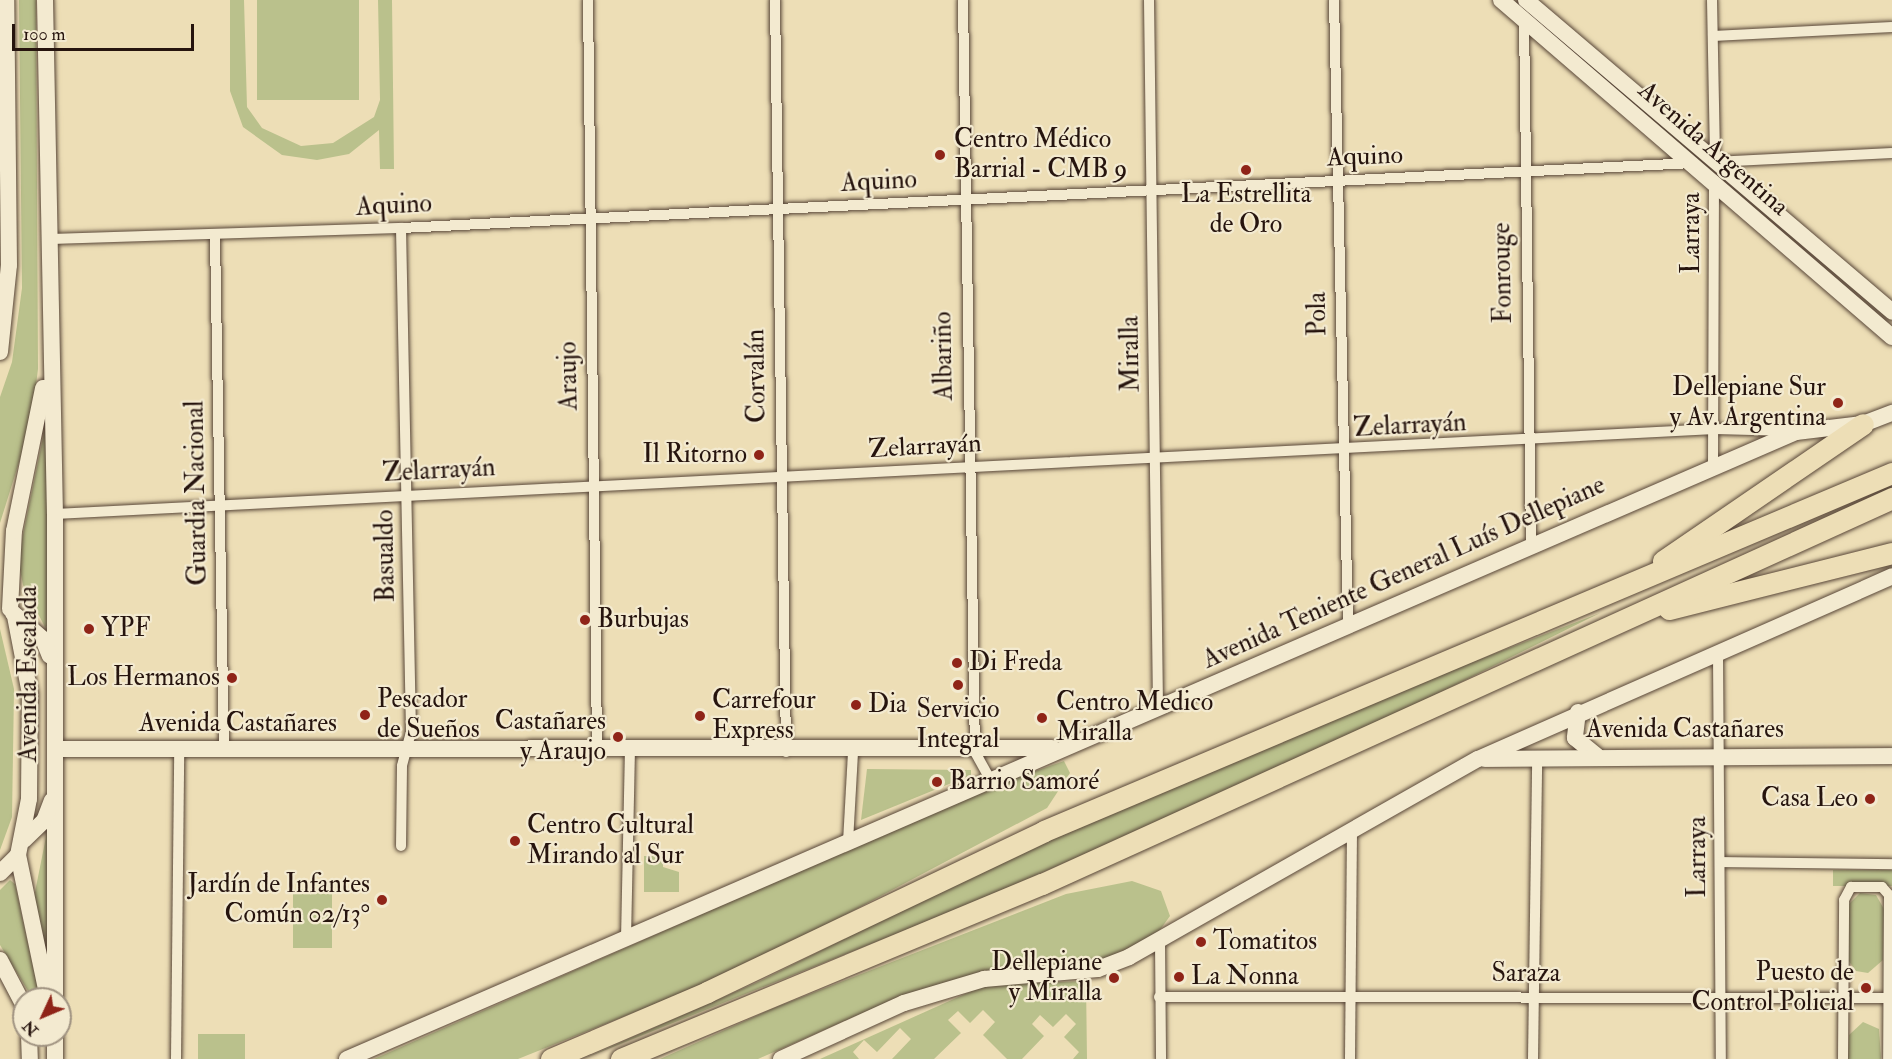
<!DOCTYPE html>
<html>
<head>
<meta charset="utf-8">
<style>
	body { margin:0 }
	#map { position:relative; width:1892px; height:1059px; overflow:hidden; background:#eddeb6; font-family:"IM FELL Double Pica",serif }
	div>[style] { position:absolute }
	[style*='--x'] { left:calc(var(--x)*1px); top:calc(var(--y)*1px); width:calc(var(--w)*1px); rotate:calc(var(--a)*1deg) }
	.green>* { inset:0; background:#bac18c; transform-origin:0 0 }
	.roads { filter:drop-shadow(0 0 2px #584638) drop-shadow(0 0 2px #584638) }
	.street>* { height:10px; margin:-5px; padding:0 5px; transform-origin:5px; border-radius:5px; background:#f3ead0 }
	.secondary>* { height:16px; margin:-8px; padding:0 8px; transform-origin:8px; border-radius:8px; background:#f3ead0 }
	.highway>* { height:21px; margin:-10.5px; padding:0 10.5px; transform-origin:10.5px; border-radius:10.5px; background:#eddeb6 }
	.dots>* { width:16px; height:16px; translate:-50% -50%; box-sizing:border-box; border:3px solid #f3ead0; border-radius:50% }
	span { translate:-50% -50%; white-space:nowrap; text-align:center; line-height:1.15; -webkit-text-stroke:4.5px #f3ead0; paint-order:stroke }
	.poi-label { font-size:26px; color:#26140e }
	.left { translate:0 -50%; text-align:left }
	.right { translate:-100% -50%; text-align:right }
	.street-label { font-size:26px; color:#26140e }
	.north { position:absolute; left:12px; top:987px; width:60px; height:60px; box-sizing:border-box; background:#f3ead0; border:2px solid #a19482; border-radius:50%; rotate:226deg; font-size:16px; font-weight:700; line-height:24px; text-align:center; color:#26140e }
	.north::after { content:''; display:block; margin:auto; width:21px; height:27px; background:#8f2418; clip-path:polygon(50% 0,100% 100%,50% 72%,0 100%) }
	.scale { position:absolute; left:12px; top:24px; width:182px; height:27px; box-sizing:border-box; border:3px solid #26140e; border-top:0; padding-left:8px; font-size:18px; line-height:21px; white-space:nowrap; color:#26140e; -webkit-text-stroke:4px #f3ead0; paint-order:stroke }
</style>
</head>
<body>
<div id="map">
	<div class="green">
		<i style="clip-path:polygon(19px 0,36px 0,38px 369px,31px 424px,0 523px,0 397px,12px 362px,22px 288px)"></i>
		<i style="clip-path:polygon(230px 0,244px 0,247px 107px,262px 128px,301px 146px,333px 143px,374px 117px,380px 100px,378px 0,392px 0,394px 169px,380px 169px,379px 130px,349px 154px,317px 160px,282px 155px,243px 127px,230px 91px)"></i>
		<i style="left:257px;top:0;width:102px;height:100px"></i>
		<i style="clip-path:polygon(46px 423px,49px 625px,45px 627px,23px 585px,18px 559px)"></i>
		<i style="clip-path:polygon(1600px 613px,1341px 742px,968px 905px,583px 1059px,760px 981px,982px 870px,1402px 689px)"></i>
		<i style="clip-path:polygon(0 629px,14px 689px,12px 817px,0 850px)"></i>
		<i style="clip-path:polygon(1064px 761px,1070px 773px,1047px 808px,747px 967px,518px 1059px,374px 1059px,990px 787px)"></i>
		<i style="clip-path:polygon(867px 769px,971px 770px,971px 775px,861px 820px)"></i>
		<i style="clip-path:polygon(50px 817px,52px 981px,34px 897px)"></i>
		<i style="clip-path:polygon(644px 856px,663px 856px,663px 867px,679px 872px,679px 892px,644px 892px)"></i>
		<i style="left:1833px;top:870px;width:59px;height:16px"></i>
		<i style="clip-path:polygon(10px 880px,15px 884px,40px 999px,33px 999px,0 945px,0 890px)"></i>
		<i style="clip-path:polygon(1132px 881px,1161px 891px,1170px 916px,1157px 934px,1110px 957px,874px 1008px,758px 1059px,660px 1059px,774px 1008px,1066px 894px)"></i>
		<i style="left:332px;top:889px;width:59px;height:39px;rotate:90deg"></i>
		<i style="clip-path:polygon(1860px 893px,1876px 895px,1884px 909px,1883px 960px,1868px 973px,1856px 971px,1848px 960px,1849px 904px)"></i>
		<i style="clip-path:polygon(1086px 981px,1087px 1059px,1073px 1059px,1079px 1052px,1064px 1037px,1076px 1024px,1066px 1014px,1053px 1027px,1040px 1015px,1032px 1024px,1044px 1036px,1022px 1059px,1007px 1059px,983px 1035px,995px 1022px,983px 1010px,970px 1023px,958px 1011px,948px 1020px,961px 1033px,934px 1059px,892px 1059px,911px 1039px,900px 1028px,877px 1052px,864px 1040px,853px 1052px,859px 1059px,820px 1059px,985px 985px)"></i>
		<i style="clip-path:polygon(1863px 1022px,1879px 1029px,1881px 1059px,1848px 1059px,1849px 1035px)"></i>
		<i style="left:198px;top:1034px;width:47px;height:25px"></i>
	</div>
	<div class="roads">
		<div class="street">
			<i style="--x:588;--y:0;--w:751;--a:89.31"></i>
			<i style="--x:775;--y:0;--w:752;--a:89.16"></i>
			<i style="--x:963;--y:0;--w:752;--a:89.09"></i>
			<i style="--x:975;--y:752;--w:31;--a:61"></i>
			<i style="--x:1149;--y:0;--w:708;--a:89.27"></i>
			<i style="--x:1334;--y:0;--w:627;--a:88.72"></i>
			<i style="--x:1712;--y:0;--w:162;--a:88.9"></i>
			<i style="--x:1524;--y:17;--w:528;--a:89.24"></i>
			<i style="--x:1713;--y:36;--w:179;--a:-2.9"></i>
			<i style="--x:1714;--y:162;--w:178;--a:-2.9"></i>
			<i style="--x:401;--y:228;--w:504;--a:88.86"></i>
			<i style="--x:411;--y:732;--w:35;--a:105"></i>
			<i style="--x:402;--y:766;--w:80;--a:90.7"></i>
			<i style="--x:215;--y:236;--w:514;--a:89"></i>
			<i style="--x:48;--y:239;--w:353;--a:-1.8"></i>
			<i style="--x:401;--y:228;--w:1294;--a:-2.88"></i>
			<i style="--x:1713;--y:467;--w:287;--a:-89.8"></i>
			<i style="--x:55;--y:514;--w:1662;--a:-2.93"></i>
			<i style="--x:1715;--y:429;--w:75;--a:1.5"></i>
			<i style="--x:1718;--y:654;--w:405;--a:89.6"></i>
			<i style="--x:848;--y:842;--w:90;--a:-86.8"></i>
			<i style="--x:1721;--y:862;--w:171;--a:0.7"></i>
			<i style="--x:626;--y:939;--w:188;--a:-88.8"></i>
			<i style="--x:1160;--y:941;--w:118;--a:89.5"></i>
			<i style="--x:1159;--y:997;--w:733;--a:0.08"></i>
			<i style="--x:176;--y:1059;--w:309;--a:-89.4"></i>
			<i style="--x:1350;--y:1059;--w:229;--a:-89.5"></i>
			<i style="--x:1533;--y:1059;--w:301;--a:-89.2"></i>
			<i style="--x:1843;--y:1059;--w:159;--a:-89.6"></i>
			<i style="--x:1844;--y:900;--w:15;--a:-62"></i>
			<i style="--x:1851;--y:887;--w:31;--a:0"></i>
			<i style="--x:1882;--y:887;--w:11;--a:49"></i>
			<i style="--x:1889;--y:895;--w:164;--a:90.3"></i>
		</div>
		<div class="secondary">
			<i style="--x:45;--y:0;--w:514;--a:88.89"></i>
			<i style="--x:55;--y:514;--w:485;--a:90"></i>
			<i style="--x:1501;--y:0;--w:516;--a:40.76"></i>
			<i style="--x:1526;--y:0;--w:481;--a:40.4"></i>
			<i style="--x:0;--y:352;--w:87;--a:-84.1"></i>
			<i style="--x:9;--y:265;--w:265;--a:-90.6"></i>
			<i style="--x:10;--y:609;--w:78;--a:-87.1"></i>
			<i style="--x:14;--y:531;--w:146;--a:-78.5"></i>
			<i style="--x:13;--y:613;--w:40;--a:41"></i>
			<i style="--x:43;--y:639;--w:18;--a:68"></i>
			<i style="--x:1578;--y:712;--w:26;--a:97"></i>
			<i style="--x:1575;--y:738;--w:28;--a:39"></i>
			<i style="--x:55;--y:749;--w:997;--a:-0.06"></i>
			<i style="--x:1485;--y:759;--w:407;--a:-0.4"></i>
			<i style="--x:24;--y:840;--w:28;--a:-44"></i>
			<i style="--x:44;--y:821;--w:22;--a:-69"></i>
			<i style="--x:18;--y:855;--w:147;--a:78.2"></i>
			<i style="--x:0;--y:873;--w:25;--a:-45"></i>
			<i style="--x:18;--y:855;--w:57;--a:-78.9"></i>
			<i style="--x:29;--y:799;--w:105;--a:-89.5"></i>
			<i style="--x:30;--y:694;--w:79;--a:-100.9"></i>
			<i style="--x:0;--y:960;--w:52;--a:62.4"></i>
			<i style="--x:29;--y:1035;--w:24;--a:88"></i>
			<i style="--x:55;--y:1035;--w:24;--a:90"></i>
			<i style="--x:347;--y:1059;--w:1579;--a:-23.4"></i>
			<i style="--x:1796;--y:432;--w:67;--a:-6.8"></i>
			<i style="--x:1863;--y:424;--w:31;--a:-21"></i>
			<i style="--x:781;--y:1059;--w:135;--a:-24.5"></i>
			<i style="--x:904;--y:1003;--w:84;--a:-16.7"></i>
			<i style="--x:984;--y:979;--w:114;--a:-5"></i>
			<i style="--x:1098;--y:969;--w:33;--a:-21"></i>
			<i style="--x:1129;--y:957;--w:401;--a:-29.6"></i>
			<i style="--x:1478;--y:759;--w:453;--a:-23.8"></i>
		</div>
		<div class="highway">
			<i style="--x:1663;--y:561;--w:242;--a:-34.4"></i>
			<i style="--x:1669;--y:609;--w:230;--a:-14.1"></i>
			<i style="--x:551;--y:1059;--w:170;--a:-23.2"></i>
			<i style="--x:707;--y:992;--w:373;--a:-25.5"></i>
			<i style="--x:1044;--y:831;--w:920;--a:-22.89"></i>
			<i style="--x:621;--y:1059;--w:456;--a:-22.6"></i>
			<i style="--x:1042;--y:884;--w:934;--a:-24.42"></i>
		</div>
	</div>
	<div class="dots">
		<i style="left:940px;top:155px;background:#8f2418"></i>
		<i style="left:1246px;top:170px;background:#8f2418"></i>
		<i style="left:1838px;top:403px;background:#8f2418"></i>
		<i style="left:759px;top:455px;background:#8f2418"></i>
		<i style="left:585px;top:620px;background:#8f2418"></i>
		<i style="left:89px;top:629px;background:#8f2418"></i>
		<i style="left:957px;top:663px;background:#8f2418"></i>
		<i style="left:232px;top:678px;background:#8f2418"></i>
		<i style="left:958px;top:685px;background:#8f2418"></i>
		<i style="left:856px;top:705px;background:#8f2418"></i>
		<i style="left:365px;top:715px;background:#8f2418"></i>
		<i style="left:700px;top:716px;background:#8f2418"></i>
		<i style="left:1042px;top:718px;background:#8f2418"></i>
		<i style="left:618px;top:737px;background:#8f2418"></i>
		<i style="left:937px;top:782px;background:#8f2418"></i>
		<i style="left:1870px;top:799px;background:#8f2418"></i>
		<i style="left:515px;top:841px;background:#8f2418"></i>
		<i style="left:382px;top:900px;background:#8f2418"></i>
		<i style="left:1201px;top:942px;background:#8f2418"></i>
		<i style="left:1179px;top:977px;background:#8f2418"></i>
		<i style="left:1114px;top:978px;background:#8f2418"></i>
		<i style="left:1866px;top:988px;background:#8f2418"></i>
	</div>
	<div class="poi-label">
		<span class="left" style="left:954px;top:155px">Centro Médico<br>Barrial - CMB 9</span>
		<span style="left:1246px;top:210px">La Estrellita<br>de Oro</span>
		<span class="right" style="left:1826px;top:403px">Dellepiane Sur<br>y Av. Argentina</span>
		<span class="right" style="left:747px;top:455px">Il Ritorno</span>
		<span class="left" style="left:597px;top:620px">Burbujas</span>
		<span class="left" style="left:101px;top:629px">YPF</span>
		<span class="left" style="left:969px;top:663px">Di Freda</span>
		<span class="right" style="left:220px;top:678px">Los Hermanos</span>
		<span class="left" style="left:377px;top:715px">Pescador<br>de Sueños</span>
		<span class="left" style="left:712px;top:716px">Carrefour<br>Express</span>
		<span class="left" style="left:1056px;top:718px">Centro Medico<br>Miralla</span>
		<span class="left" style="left:868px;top:705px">Dia</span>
		<span style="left:958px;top:725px">Servicio<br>Integral</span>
		<span class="right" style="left:606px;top:737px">Castañares<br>y Araujo</span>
		<span class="left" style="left:949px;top:782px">Barrio Samoré</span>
		<span class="right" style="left:1858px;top:799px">Casa Leo</span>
		<span class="left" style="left:527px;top:841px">Centro Cultural<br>Mirando al Sur</span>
		<span class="right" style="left:370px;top:900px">Jardín de Infantes<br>Común 02/13°</span>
		<span class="left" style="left:1213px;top:942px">Tomatitos</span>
		<span class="right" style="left:1102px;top:978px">Dellepiane<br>y Miralla</span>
		<span class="right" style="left:1854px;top:988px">Puesto de<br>Control Policial</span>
		<span class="left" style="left:1191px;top:977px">La Nonna</span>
	</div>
	<div class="street-label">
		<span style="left:1713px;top:149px;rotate:41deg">Avenida Argentina</span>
		<span style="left:1365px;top:157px;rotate:-2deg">Aquino</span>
		<span style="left:879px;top:182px;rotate:-3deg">Aquino</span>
		<span style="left:394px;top:206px;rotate:-3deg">Aquino</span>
		<span style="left:1692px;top:233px;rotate:-90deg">Larraya</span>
		<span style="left:1503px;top:273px;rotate:-91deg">Fonrouge</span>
		<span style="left:1318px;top:314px;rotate:-91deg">Pola</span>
		<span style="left:1131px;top:354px;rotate:-91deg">Miralla</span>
		<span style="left:944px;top:356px;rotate:-91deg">Albariño</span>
		<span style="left:569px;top:376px;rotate:-91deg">Araujo</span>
		<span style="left:757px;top:376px;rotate:-91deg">Corvalán</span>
		<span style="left:1410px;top:426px;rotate:-3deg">Zelarrayán</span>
		<span style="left:925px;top:447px;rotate:-3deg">Zelarrayán</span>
		<span style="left:439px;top:471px;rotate:-3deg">Zelarrayán</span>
		<span style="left:197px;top:493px;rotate:-91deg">Guardia Nacional</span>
		<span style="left:386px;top:556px;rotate:-91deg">Basualdo</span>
		<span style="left:1404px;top:573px;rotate:-24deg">Avenida Teniente General Luís Dellepiane</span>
		<span style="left:29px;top:674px;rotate:-90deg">Avenida Escalada</span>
		<span style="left:238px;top:724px">Avenida Castañares</span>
		<span style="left:1685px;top:730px">Avenida Castañares</span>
		<span style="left:1698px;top:857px;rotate:-90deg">Larraya</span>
		<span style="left:1526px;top:974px">Saraza</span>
	</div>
	<div class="north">N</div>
	<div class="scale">100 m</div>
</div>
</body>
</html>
